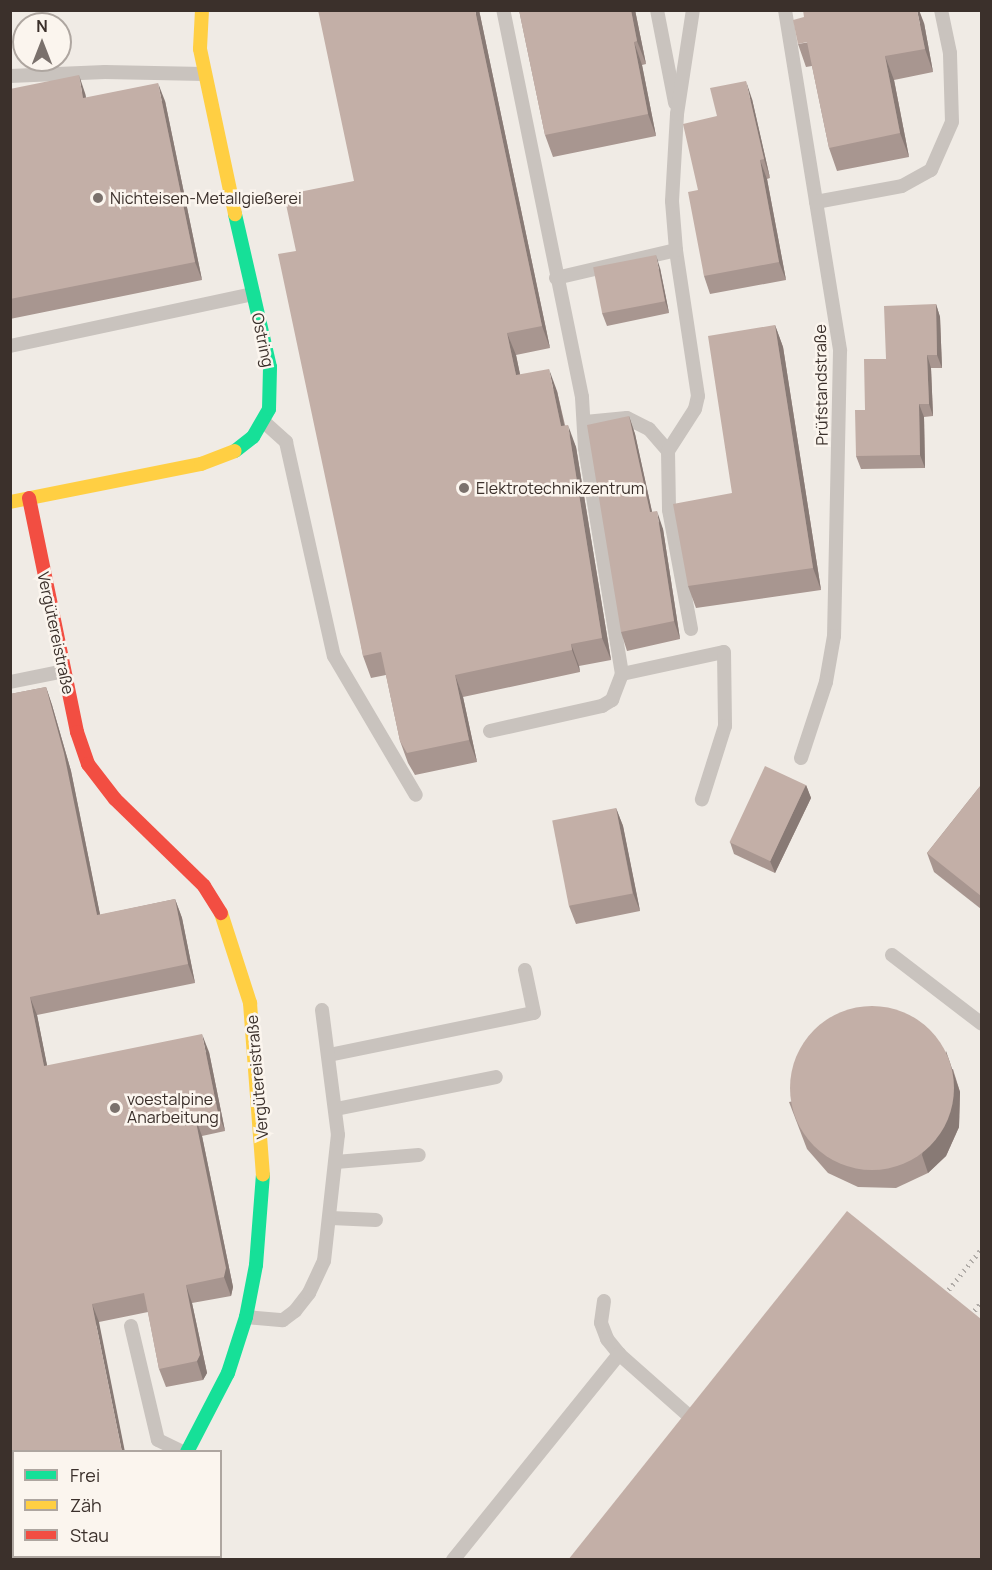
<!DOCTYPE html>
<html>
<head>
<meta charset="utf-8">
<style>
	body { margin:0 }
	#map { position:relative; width:992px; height:1570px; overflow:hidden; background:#f0ebe5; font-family:Manrope,sans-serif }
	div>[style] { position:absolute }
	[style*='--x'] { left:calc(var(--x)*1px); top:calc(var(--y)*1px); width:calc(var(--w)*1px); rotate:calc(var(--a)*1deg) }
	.lane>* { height:14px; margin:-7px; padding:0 7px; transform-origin:7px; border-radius:7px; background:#c9c3be }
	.street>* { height:28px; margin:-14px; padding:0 14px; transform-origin:14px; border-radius:14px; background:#c9c3be }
	.fast>* { height:14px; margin:-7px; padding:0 7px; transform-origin:7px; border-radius:7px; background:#16e098 }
	.slow>* { height:14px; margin:-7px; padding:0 7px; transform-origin:7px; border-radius:7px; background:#ffcf43 }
	.jam>* { height:14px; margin:-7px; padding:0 7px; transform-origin:7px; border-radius:7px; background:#f24e42 }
	.rail>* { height:4.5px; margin-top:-2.25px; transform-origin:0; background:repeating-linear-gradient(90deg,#b1aca8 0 1.5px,transparent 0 6px) }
	.wall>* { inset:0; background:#a89690 }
	.shaded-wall>* { inset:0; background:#887a75 }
	.building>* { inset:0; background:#c3afa7; transform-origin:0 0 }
	.round { border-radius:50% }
	.dots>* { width:16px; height:16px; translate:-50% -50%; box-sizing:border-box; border:3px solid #fbf5ee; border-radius:50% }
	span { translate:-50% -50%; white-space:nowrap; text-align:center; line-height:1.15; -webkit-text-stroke:5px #fbf5ee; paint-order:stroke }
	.poi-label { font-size:16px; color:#3b302b }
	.left { translate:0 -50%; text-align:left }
	.street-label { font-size:16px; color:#3b302b }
	.frame { position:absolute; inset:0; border:12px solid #3b302b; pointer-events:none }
	.legend { position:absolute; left:12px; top:1450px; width:210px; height:108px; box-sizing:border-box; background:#fbf5ee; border:2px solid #aea6a0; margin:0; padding:8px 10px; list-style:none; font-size:18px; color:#3b302b }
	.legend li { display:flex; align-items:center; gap:12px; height:30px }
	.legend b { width:30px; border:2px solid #aea6a0 }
	.north { position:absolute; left:12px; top:12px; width:60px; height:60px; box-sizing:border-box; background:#fbf5ee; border:2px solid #aea6a0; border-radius:50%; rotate:0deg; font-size:16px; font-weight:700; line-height:24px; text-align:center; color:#3b302b }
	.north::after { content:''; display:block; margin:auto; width:21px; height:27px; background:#7a716c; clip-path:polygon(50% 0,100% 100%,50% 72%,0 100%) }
</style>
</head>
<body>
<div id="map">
	<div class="lane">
		<i style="--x:657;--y:10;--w:95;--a:79"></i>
		<i style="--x:785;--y:10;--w:345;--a:80.8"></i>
		<i style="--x:840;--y:351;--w:285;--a:91.2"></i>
		<i style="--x:834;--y:636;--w:47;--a:99.9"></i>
		<i style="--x:826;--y:682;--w:80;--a:108.2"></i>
		<i style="--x:10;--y:76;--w:95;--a:-2.4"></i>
		<i style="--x:105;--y:72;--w:99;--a:1.2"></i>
		<i style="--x:816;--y:202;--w:87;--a:-10.5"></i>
		<i style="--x:902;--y:186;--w:33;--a:-29"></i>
		<i style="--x:931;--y:170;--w:52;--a:-66.4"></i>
		<i style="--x:952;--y:122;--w:69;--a:-91.7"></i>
		<i style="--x:950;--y:53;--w:44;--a:-101.8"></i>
		<i style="--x:556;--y:278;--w:123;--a:-13.1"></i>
		<i style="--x:10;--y:346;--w:249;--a:-12.1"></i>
		<i style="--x:264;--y:422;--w:30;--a:42"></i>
		<i style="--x:286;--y:442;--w:219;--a:77.4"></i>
		<i style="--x:334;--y:656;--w:161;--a:59.5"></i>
		<i style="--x:585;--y:422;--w:42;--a:-5.4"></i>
		<i style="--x:627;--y:418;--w:25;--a:27"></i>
		<i style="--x:649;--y:429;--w:29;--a:49"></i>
		<i style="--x:668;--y:451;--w:59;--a:89"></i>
		<i style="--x:669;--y:510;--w:121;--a:79.5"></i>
		<i style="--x:668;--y:451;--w:50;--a:-57.3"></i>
		<i style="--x:695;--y:409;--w:13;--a:-77"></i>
		<i style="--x:698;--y:396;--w:148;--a:-98.6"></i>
		<i style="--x:676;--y:250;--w:49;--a:-94.7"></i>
		<i style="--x:672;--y:201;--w:87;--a:-86.7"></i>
		<i style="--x:677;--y:114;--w:105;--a:-81.3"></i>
		<i style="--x:622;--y:674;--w:104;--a:-12.2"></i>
		<i style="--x:724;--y:652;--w:74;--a:89.2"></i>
		<i style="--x:725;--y:726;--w:77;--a:107.5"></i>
		<i style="--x:10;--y:682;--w:55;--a:-11.5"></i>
		<i style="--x:490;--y:731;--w:115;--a:-12.6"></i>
		<i style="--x:602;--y:706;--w:12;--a:-31"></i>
		<i style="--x:612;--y:700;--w:28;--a:-69"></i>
		<i style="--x:622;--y:674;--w:229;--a:-99.3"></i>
		<i style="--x:585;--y:448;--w:51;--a:-93.4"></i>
		<i style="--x:582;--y:397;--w:395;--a:-101.5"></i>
		<i style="--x:892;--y:955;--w:113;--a:37.5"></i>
		<i style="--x:329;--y:1055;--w:209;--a:-11.6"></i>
		<i style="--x:534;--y:1013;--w:44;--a:-101.8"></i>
		<i style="--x:336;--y:1109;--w:163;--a:-11.3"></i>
		<i style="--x:336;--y:1162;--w:83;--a:-4.8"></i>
		<i style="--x:331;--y:1218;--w:45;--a:2.5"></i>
		<i style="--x:604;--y:1301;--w:22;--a:98"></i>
		<i style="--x:601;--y:1323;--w:17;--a:69"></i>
		<i style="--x:607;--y:1339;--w:19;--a:51"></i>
		<i style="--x:619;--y:1354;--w:92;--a:41.5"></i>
		<i style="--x:246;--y:1317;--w:37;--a:5"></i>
		<i style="--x:283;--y:1320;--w:15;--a:-37"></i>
		<i style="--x:295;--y:1311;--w:23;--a:-52"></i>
		<i style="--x:309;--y:1293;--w:35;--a:-65"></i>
		<i style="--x:324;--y:1261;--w:127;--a:-83.7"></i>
		<i style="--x:338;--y:1135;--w:126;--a:-97.3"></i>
		<i style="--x:131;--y:1326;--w:117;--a:76.7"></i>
		<i style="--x:158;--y:1440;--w:28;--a:26"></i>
		<i style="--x:453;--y:1560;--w:265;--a:-51.1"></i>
	</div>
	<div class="street">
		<i style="--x:112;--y:1560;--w:4;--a:-63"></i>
	</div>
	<div class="fast">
		<i style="--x:235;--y:451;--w:23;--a:-38"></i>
		<i style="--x:253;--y:437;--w:32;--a:-60"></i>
		<i style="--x:269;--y:409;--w:42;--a:-88.6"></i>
		<i style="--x:270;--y:367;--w:157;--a:-102.9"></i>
		<i style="--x:187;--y:1452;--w:89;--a:-62.6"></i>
		<i style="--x:228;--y:1373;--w:59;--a:-72.2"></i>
		<i style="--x:246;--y:1317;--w:53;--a:-79.1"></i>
		<i style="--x:256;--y:1265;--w:90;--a:-85.6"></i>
	</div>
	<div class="slow">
		<i style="--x:202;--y:10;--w:39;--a:93"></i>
		<i style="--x:200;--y:49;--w:169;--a:78"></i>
		<i style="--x:10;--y:502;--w:195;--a:-11.3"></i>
		<i style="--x:201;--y:464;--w:36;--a:-21"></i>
		<i style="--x:221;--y:913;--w:95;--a:72.1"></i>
		<i style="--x:250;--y:1003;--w:172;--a:85.7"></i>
	</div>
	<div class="jam">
		<i style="--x:29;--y:498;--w:239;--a:78.4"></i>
		<i style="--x:77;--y:732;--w:34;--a:71"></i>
		<i style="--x:88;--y:764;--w:44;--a:52.4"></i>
		<i style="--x:115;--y:799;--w:124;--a:44.3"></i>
		<i style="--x:204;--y:886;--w:32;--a:58"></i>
	</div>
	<div class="rail">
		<i style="--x:941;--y:1299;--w:65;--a:-51.2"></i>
		<i style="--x:967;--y:1320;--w:24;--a:-52"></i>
	</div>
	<div class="wall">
		<i style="clip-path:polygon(479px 10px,550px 348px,516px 355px,520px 375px,557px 391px,565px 425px,576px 447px,611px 660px,579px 666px,580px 672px,463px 697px,477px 762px,415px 775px,408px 763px,400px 741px,386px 675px,371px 678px,363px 656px,296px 251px,354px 181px)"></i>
		<i style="clip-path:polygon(519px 10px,635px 10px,646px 64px,642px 65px,656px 136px,553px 157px,545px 135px)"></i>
		<i style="clip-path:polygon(924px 23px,933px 72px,894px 80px,909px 157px,837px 171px,829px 148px,812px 66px,806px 67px,798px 44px)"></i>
		<i style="clip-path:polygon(10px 89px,85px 93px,86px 98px,165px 101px,202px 280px,10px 319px)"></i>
		<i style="clip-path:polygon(752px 99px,770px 178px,767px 179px,786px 280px,710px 294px,704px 276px,698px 190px,717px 116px)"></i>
		<i style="clip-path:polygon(660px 268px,669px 313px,607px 326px,602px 313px)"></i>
		<i style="clip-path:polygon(936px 304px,940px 317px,942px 368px,931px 368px,933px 416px,924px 417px,925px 468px,861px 469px,856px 456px,865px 410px,886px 359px)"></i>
		<i style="clip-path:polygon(775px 325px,783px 347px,821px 590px,696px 608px,688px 586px,732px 493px)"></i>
		<i style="clip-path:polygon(629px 416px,635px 434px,652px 512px,663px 529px,680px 639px,627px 651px,621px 632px)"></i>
		<i style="clip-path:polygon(46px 687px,52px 705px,71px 771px,100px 915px,175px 899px,182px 918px,195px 983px,37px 1015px,47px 1066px,209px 1052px,225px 1131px,202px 1136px,233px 1287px,231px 1296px,192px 1303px,207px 1373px,203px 1380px,166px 1387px,159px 1369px,148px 1312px,99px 1322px,14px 1452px,14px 1493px,10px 1494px,10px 694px)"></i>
		<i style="clip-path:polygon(806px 785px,811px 798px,775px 873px,734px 854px,730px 842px)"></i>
		<i style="clip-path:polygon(981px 785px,981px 909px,934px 872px,927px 853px)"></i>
		<i style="clip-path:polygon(616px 808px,623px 826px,640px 911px,576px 924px,569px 906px)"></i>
		<i style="clip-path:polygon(953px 1069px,960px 1092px,959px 1127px,946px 1156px,928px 1173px,896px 1188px,858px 1187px,828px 1173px,807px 1149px,789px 1102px)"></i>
	</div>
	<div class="shaded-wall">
		<i style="clip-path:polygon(475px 10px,479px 10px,550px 348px,542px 326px)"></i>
		<i style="clip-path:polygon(631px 10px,635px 10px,646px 64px,637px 41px)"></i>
		<i style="clip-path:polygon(917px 10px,919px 10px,924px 23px,933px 72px,925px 49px)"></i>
		<i style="clip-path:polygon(634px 42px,642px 65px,656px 136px,648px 114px)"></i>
		<i style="clip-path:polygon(885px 56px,894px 80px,909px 157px,900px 133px)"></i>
		<i style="clip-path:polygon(79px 75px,85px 93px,90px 116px,83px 98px)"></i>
		<i style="clip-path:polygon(746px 81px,752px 99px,770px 178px,764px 159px)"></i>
		<i style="clip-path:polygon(158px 83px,165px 101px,202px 280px,195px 262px)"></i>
		<i style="clip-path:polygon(760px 160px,767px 179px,786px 280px,779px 262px)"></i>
		<i style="clip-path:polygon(656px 255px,660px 268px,669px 313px,665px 301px)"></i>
		<i style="clip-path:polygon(936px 304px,940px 317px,942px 368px,937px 355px)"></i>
		<i style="clip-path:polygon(775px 325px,783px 347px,821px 590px,813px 568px)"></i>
		<i style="clip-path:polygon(507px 333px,516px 355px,525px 398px,516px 375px)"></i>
		<i style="clip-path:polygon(927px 355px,931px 368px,933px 416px,929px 404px)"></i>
		<i style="clip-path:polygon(549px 369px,557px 391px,569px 448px,561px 426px)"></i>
		<i style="clip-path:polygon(919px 404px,924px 417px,925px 468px,920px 455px)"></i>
		<i style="clip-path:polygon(629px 416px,635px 434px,656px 530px,650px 512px)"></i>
		<i style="clip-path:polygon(568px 425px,576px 447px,611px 660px,602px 638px)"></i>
		<i style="clip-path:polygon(657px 511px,663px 529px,680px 639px,674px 621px)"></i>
		<i style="clip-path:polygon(571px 644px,579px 666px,580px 672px,572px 650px)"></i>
		<i style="clip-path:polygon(455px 675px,463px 697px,477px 762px,469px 740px)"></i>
		<i style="clip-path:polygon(46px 687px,52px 705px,71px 771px,104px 934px,97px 915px)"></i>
		<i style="clip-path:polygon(806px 785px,811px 798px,775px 873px,770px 861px)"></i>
		<i style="clip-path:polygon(616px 808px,623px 826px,640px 911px,633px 893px)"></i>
		<i style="clip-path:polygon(175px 899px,182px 918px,195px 983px,188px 964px)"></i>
		<i style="clip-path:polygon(30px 997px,37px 1015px,51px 1085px,44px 1066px)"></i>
		<i style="clip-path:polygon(202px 1034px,209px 1052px,225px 1131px,218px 1113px)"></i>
		<i style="clip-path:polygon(946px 1051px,960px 1092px,959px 1127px,946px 1156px,928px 1173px,922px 1155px)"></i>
		<i style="clip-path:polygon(195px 1117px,202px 1136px,233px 1287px,231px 1296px,224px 1277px)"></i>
		<i style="clip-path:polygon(186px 1285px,192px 1303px,207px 1373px,203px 1380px,197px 1361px)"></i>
		<i style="clip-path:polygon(92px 1304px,99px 1322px,125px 1452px,122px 1452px)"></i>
	</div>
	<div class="building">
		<i style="clip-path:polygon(318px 10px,475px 10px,542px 326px,507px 333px,516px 375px,549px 369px,561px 426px,568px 425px,602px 638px,571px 644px,572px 650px,455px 675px,469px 740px,407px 753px,400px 741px,381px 652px,363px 656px,278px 254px,296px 251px,284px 195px,354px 181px)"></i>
		<i style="clip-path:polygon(519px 10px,631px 10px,637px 41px,634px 42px,648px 114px,545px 135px)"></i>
		<i style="clip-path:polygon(803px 10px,917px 10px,925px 49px,885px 56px,900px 133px,829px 148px,807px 42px,798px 44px,793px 20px,804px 17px)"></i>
		<i style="clip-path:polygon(79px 75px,83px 98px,158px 83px,195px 262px,10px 299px,10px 89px)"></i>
		<i style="clip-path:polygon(746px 81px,764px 159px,760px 160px,779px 262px,704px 276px,688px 192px,698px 190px,683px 124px,717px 116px,710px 88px)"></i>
		<i style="left:656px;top:255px;width:47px;height:64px;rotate:79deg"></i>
		<i style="clip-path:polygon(936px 304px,937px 355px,927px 355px,929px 404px,919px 404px,920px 455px,856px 456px,855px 410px,865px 410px,864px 359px,886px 359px,884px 306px)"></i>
		<i style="clip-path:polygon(775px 325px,813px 568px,688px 586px,673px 504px,732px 493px,708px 336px)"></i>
		<i style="clip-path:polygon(629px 416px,650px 512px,657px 511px,674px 621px,621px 632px,587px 425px)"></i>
		<i style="clip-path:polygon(46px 687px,64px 753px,97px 915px,175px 899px,188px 964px,30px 997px,44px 1066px,202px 1034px,218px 1113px,195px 1117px,226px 1268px,224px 1277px,186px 1285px,200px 1355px,197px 1361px,159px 1369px,144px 1293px,92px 1304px,122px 1452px,14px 1452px,14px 1474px,10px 1474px,10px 694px)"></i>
		<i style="left:765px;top:766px;width:45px;height:84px;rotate:25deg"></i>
		<i style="clip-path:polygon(981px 785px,981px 896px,927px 853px)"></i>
		<i style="left:616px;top:808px;width:87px;height:65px;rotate:79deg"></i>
		<i class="round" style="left:790px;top:1006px;width:164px;height:164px"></i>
		<i style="clip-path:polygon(847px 1211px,981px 1319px,981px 1560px,568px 1560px)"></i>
	</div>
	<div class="dots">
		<i style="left:98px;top:198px;background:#7a716c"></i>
		<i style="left:464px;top:488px;background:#7a716c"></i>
		<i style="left:115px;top:1108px;background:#7a716c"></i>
	</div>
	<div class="poi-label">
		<span class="left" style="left:110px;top:198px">Nichteisen-Metallgießerei</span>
		<span class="left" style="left:476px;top:488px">Elektrotechnikzentrum</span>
		<span class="left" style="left:127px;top:1108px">voestalpine<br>Anarbeitung</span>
	</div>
	<div class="street-label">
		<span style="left:263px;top:340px;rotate:78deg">Ostring</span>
		<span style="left:821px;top:385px;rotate:-91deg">Prüfstandstraße</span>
		<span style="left:56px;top:633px;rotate:78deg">Vergütereistraße</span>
		<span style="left:257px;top:1077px;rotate:-95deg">Vergütereistraße</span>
	</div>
	<div class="frame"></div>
	<ul class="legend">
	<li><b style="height:8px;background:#16e098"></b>Frei</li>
	<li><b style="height:8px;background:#ffcf43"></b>Zäh</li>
	<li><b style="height:8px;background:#f24e42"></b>Stau</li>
	</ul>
	<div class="north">N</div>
</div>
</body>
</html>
